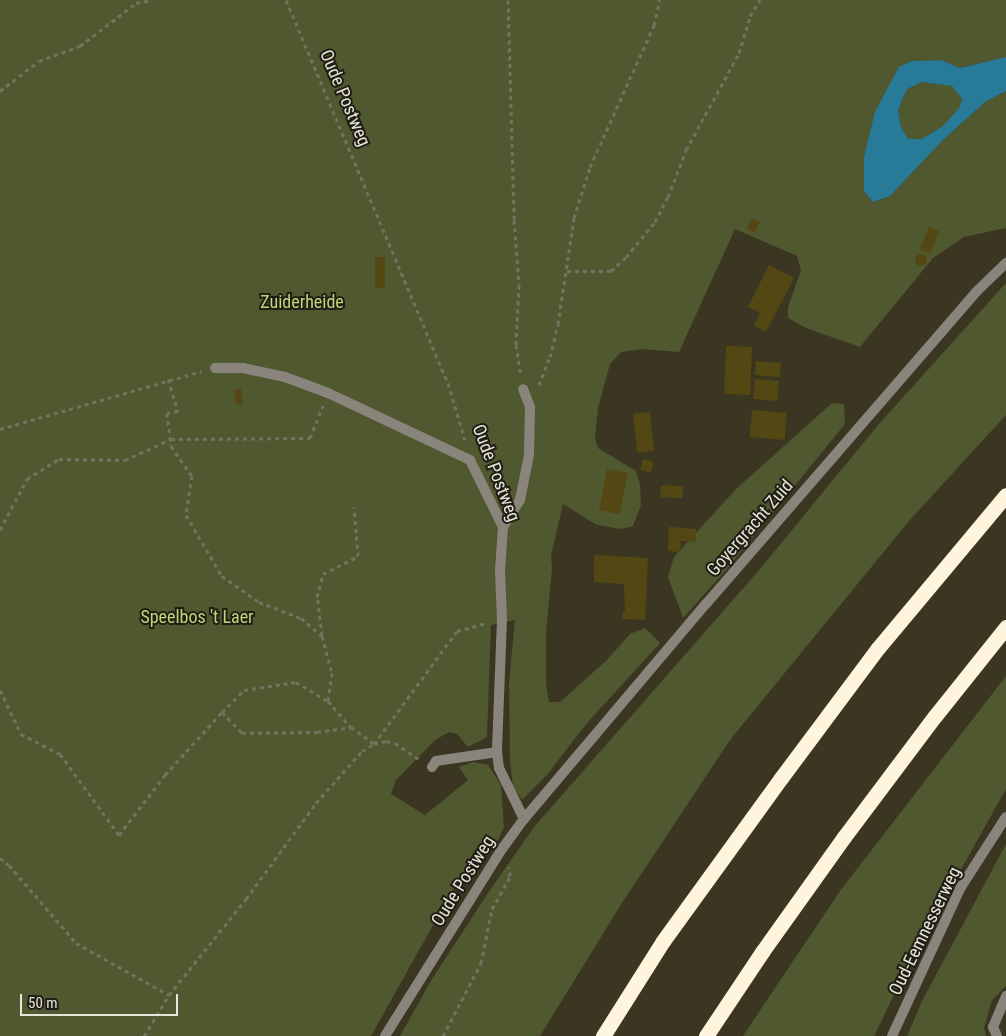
<!DOCTYPE html>
<html>
<head>
<meta charset="utf-8">
<style>
	body { margin:0 }
	#map { position:relative; width:1006px; height:1036px; overflow:hidden; background:#3b3622; font-family:"Roboto Condensed",sans-serif }
	div>[style] { position:absolute }
	[style*='--x'] { left:calc(var(--x)*1px); top:calc(var(--y)*1px); width:calc(var(--w)*1px); rotate:calc(var(--a)*1deg) }
	.green>* { inset:0; background:#505830 }
	.water>* { inset:0; background:#277b98 }
	.building>* { inset:0; background:#534813; transform-origin:0 0 }
	.round { border-radius:50% }
	.path>* { height:3px; margin-top:-1.5px; transform-origin:0; background:repeating-linear-gradient(90deg,#75715f 0 4px,transparent 0 8px) }
	.lane>* { height:10px; margin:-5px; padding:0 5px; transform-origin:5px; border-radius:5px; background:#8a857c }
	.street>* { height:10px; margin:-5px; padding:0 5px; transform-origin:5px; border-radius:5px; background:#8a857c }
	.highway>* { height:15px; margin:-7.5px; padding:0 7.5px; transform-origin:7.5px; border-radius:7.5px; background:#fff4dc }
	span { translate:-50% -50%; white-space:nowrap; text-align:center; line-height:1.15; -webkit-text-stroke:4px #201e15; paint-order:stroke }
	.street-label { font-size:18px; color:#e7e5d8 }
	.park-label { font-size:18px; color:#c2d578 }
	.scale { position:absolute; left:20px; top:994px; width:158px; height:22px; box-sizing:border-box; border:2px solid #e7e5d8; border-top:0; padding-left:6px; font-size:15px; line-height:18px; white-space:nowrap; color:#e7e5d8; -webkit-text-stroke:4px #201e15; paint-order:stroke }
</style>
</head>
<body>
<div id="map">
	<div class="green">
		<i style="clip-path:polygon(0 0,1006px 0,1006px 57px,960px 68px,941px 60px,912px 61px,864px 157px,864px 191px,873px 202px,890px 196px,944px 139px,985px 102px,1006px 91px,1006px 228px,964px 237px,933px 258px,860px 347px,806px 328px,788px 318px,788px 307px,801px 270px,797px 256px,735px 229px,679px 352px,643px 349px,621px 352px,610px 364px,598px 408px,595px 439px,598px 448px,636px 471px,640px 484px,641px 505px,633px 526px,621px 529px,597px 525px,563px 504px,551px 556px,552px 568px,546px 634px,546px 684px,549px 702px,560px 702px,606px 661px,630px 634px,645px 628px,660px 643px,587px 723px,546px 776px,522px 800px,513px 786px,510px 761px,509px 682px,515px 620px,491px 625px,487px 737px,468px 747px,457px 734px,449px 732px,435px 740px,396px 780px,391px 794px,425px 815px,468px 780px,459px 767px,473px 762px,488px 765px,501px 785px,504px 827px,497px 842px,460px 877px,371px 1036px,0 1036px)"></i>
		<i style="clip-path:polygon(922px 82px,953px 86px,962px 99px,959px 108px,944px 126px,922px 139px,908px 139px,901px 127px,898px 110px,907px 89px)"></i>
		<i style="clip-path:polygon(1006px 283px,1006px 415px,909px 521px,730px 740px,622px 903px,540px 1036px,400px 1036px,432px 979px,490px 890px,534px 827px,760px 569px,878px 425px)"></i>
		<i style="clip-path:polygon(832px 403px,844px 404px,845px 424px,727px 569px,683px 618px,668px 577px,674px 557px,736px 489px)"></i>
		<i style="clip-path:polygon(1006px 676px,1006px 789px,917px 948px,874px 1036px,743px 1036px,840px 891px)"></i>
		<i style="clip-path:polygon(1006px 844px,1006px 986px,992px 1000px,984px 1028px,986px 1036px,907px 1036px,922px 1001px)"></i>
	</div>
	<div class="water">
		<i style="clip-path:polygon(evenodd,1006px 57px,1006px 91px,985px 102px,944px 139px,890px 196px,873px 202px,864px 191px,864px 157px,875px 112px,899px 67px,912px 61px,941px 60px,960px 68px,1006px 57px,922px 82px,952px 86px,962px 99px,959px 108px,943px 126px,922px 139px,908px 139px,901px 127px,898px 110px,907px 89px,922px 82px)"></i>
	</div>
	<div class="building">
		<i style="left:752px;top:218px;width:9px;height:12px;rotate:27deg"></i>
		<i style="left:929px;top:227px;width:11px;height:24px;rotate:22deg"></i>
		<i class="round" style="left:915px;top:254px;width:12px;height:12px"></i>
		<i style="left:375px;top:257px;width:10px;height:31px"></i>
		<i style="clip-path:polygon(769px 265px,794px 278px,766px 332px,754px 326px,760px 313px,748px 307px)"></i>
		<i style="left:726px;top:346px;width:26px;height:48px;rotate:2deg"></i>
		<i style="left:756px;top:361px;width:25px;height:14px;rotate:5deg"></i>
		<i style="left:755px;top:379px;width:24px;height:20px;rotate:5deg"></i>
		<i style="left:241px;top:389px;width:15px;height:7px;rotate:82deg"></i>
		<i style="left:752px;top:410px;width:35px;height:27px;rotate:5deg"></i>
		<i style="left:650px;top:412px;width:39px;height:17px;rotate:84deg"></i>
		<i style="left:643px;top:459px;width:11px;height:11px;rotate:15deg"></i>
		<i style="left:607px;top:469px;width:21px;height:42px;rotate:11deg"></i>
		<i style="left:661px;top:485px;width:22px;height:12px;rotate:3deg"></i>
		<i style="clip-path:polygon(669px 527px,696px 529px,696px 542px,681px 541px,680px 552px,668px 551px)"></i>
		<i style="clip-path:polygon(594px 555px,648px 558px,645px 620px,622px 619px,623px 611px,625px 611px,624px 584px,594px 582px)"></i>
	</div>
	<div class="path">
		<i style="--x:286;--y:0;--w:416;--a:67.1"></i>
		<i style="--x:448;--y:383;--w:59;--a:73.4"></i>
		<i style="--x:508;--y:0;--w:220;--a:88.4"></i>
		<i style="--x:514;--y:220;--w:65;--a:85.6"></i>
		<i style="--x:519;--y:285;--w:60;--a:92.9"></i>
		<i style="--x:516;--y:345;--w:31;--a:81"></i>
		<i style="--x:0;--y:91;--w:49;--a:-37.6"></i>
		<i style="--x:39;--y:61;--w:44;--a:-20.1"></i>
		<i style="--x:80;--y:46;--w:71;--a:-37.5"></i>
		<i style="--x:136;--y:3;--w:16;--a:-11"></i>
		<i style="--x:567;--y:271;--w:44;--a:0"></i>
		<i style="--x:611;--y:271;--w:21;--a:-43"></i>
		<i style="--x:626;--y:257;--w:45;--a:-50.4"></i>
		<i style="--x:655;--y:222;--w:28;--a:-63"></i>
		<i style="--x:668;--y:197;--w:50;--a:-69"></i>
		<i style="--x:686;--y:150;--w:111;--a:-61.3"></i>
		<i style="--x:739;--y:53;--w:39;--a:-73"></i>
		<i style="--x:750;--y:16;--w:19;--a:-58"></i>
		<i style="--x:168;--y:379;--w:34;--a:73"></i>
		<i style="--x:178;--y:411;--w:11;--a:170"></i>
		<i style="--x:167;--y:413;--w:33;--a:83"></i>
		<i style="--x:171;--y:446;--w:37;--a:55"></i>
		<i style="--x:192;--y:476;--w:39;--a:99"></i>
		<i style="--x:186;--y:515;--w:71;--a:59.5"></i>
		<i style="--x:222;--y:576;--w:45;--a:35.1"></i>
		<i style="--x:259;--y:602;--w:45;--a:20.9"></i>
		<i style="--x:301;--y:618;--w:28;--a:41"></i>
		<i style="--x:322;--y:636;--w:38;--a:75"></i>
		<i style="--x:332;--y:673;--w:28;--a:98"></i>
		<i style="--x:328;--y:701;--w:35;--a:49"></i>
		<i style="--x:351;--y:727;--w:29;--a:36"></i>
		<i style="--x:374;--y:744;--w:12;--a:-14"></i>
		<i style="--x:386;--y:741;--w:9;--a:13"></i>
		<i style="--x:395;--y:743;--w:29;--a:34"></i>
		<i style="--x:539;--y:385;--w:30;--a:-69"></i>
		<i style="--x:550;--y:357;--w:34;--a:-76"></i>
		<i style="--x:558;--y:324;--w:107;--a:-81.4"></i>
		<i style="--x:574;--y:218;--w:53;--a:-72.6"></i>
		<i style="--x:590;--y:167;--w:156;--a:-65.7"></i>
		<i style="--x:654;--y:25;--w:26;--a:-77"></i>
		<i style="--x:0;--y:429;--w:210;--a:-16"></i>
		<i style="--x:0;--y:530;--w:58;--a:-62.1"></i>
		<i style="--x:27;--y:479;--w:38;--a:-32"></i>
		<i style="--x:59;--y:459;--w:66;--a:0.9"></i>
		<i style="--x:125;--y:460;--w:51;--a:-24.5"></i>
		<i style="--x:171;--y:439;--w:139;--a:-0.4"></i>
		<i style="--x:310;--y:438;--w:35;--a:-68"></i>
		<i style="--x:322;--y:635;--w:38;--a:-97"></i>
		<i style="--x:317;--y:597;--w:24;--a:-75"></i>
		<i style="--x:323;--y:574;--w:39;--a:-27"></i>
		<i style="--x:358;--y:556;--w:49;--a:-94.7"></i>
		<i style="--x:0;--y:690;--w:49;--a:64.5"></i>
		<i style="--x:21;--y:734;--w:44;--a:27.1"></i>
		<i style="--x:60;--y:754;--w:100;--a:53.9"></i>
		<i style="--x:119;--y:835;--w:76;--a:-52.5"></i>
		<i style="--x:165;--y:775;--w:85;--a:-47.9"></i>
		<i style="--x:222;--y:712;--w:29;--a:46"></i>
		<i style="--x:242;--y:733;--w:75;--a:-0.8"></i>
		<i style="--x:317;--y:732;--w:34;--a:-8"></i>
		<i style="--x:222;--y:712;--w:31;--a:-45"></i>
		<i style="--x:244;--y:690;--w:53;--a:-8.7"></i>
		<i style="--x:296;--y:682;--w:37;--a:31"></i>
		<i style="--x:0;--y:858;--w:11;--a:38"></i>
		<i style="--x:9;--y:865;--w:103;--a:49.3"></i>
		<i style="--x:76;--y:943;--w:107;--a:29.2"></i>
		<i style="--x:144;--y:1036;--w:48;--a:-58.6"></i>
		<i style="--x:169;--y:995;--w:123;--a:-51.3"></i>
		<i style="--x:246;--y:899;--w:119;--a:-53.9"></i>
		<i style="--x:316;--y:803;--w:69;--a:-48.5"></i>
		<i style="--x:362;--y:751;--w:14;--a:-30"></i>
		<i style="--x:374;--y:744;--w:140;--a:-53.7"></i>
		<i style="--x:457;--y:631;--w:31;--a:-15"></i>
		<i style="--x:443;--y:1036;--w:82;--a:-62.5"></i>
		<i style="--x:481;--y:963;--w:55;--a:-78.5"></i>
		<i style="--x:492;--y:909;--w:38;--a:-61"></i>
		<i style="--x:510;--y:876;--w:9;--a:-96"></i>
	</div>
	<div class="lane">
		<i style="--x:432;--y:767;--w:7;--a:-56"></i>
		<i style="--x:436;--y:761;--w:62;--a:-8.4"></i>
	</div>
	<div class="street">
		<i style="--x:215;--y:368;--w:28;--a:0"></i>
		<i style="--x:243;--y:368;--w:43;--a:12.1"></i>
		<i style="--x:285;--y:377;--w:46;--a:20.4"></i>
		<i style="--x:328;--y:393;--w:157;--a:25.3"></i>
		<i style="--x:470;--y:460;--w:75;--a:63.8"></i>
		<i style="--x:503;--y:527;--w:43;--a:94"></i>
		<i style="--x:500;--y:570;--w:49;--a:87.7"></i>
		<i style="--x:502;--y:619;--w:133;--a:92.2"></i>
		<i style="--x:497;--y:752;--w:16;--a:83"></i>
		<i style="--x:499;--y:768;--w:57;--a:63.9"></i>
		<i style="--x:503;--y:527;--w:32;--a:-58"></i>
		<i style="--x:520;--y:500;--w:46;--a:-78.7"></i>
		<i style="--x:529;--y:455;--w:48;--a:-88.8"></i>
		<i style="--x:530;--y:407;--w:19;--a:-111"></i>
		<i style="--x:385;--y:1036;--w:221;--a:-58"></i>
		<i style="--x:502;--y:849;--w:37;--a:-54"></i>
		<i style="--x:524;--y:819;--w:282;--a:-49.8"></i>
		<i style="--x:706;--y:604;--w:413;--a:-49.1"></i>
		<i style="--x:976;--y:292;--w:42;--a:-44"></i>
		<i style="--x:892;--y:1036;--w:164;--a:-65.2"></i>
		<i style="--x:961;--y:887;--w:83;--a:-57.3"></i>
		<i style="--x:997;--y:1036;--w:10;--a:-114"></i>
		<i style="--x:993;--y:1027;--w:34;--a:-67"></i>
	</div>
	<div class="highway">
		<i style="--x:603;--y:1036;--w:112;--a:-57.7"></i>
		<i style="--x:663;--y:941;--w:201;--a:-54.1"></i>
		<i style="--x:781;--y:778;--w:162;--a:-53.3"></i>
		<i style="--x:878;--y:648;--w:199;--a:-50.1"></i>
		<i style="--x:706;--y:1036;--w:101;--a:-56.3"></i>
		<i style="--x:762;--y:952;--w:141;--a:-54.5"></i>
		<i style="--x:844;--y:837;--w:151;--a:-53.1"></i>
		<i style="--x:935;--y:716;--w:114;--a:-51.4"></i>
	</div>
	<div class="street-label">
		<span style="left:345px;top:98px;rotate:67deg">Oude Postweg</span>
		<span style="left:496px;top:473px;rotate:69deg">Oude Postweg</span>
		<span style="left:750px;top:528px;rotate:-49deg">Goyergracht Zuid</span>
		<span style="left:463px;top:881px;rotate:-58deg">Oude Postweg</span>
		<span style="left:925px;top:931px;rotate:-64deg">Oud-Eemnesserweg</span>
	</div>
	<div class="park-label">
		<span style="left:302px;top:302px">Zuiderheide</span>
		<span style="left:197px;top:617px">Speelbos 't Laer</span>
	</div>
	<div class="scale">50 m</div>
</div>
</body>
</html>
